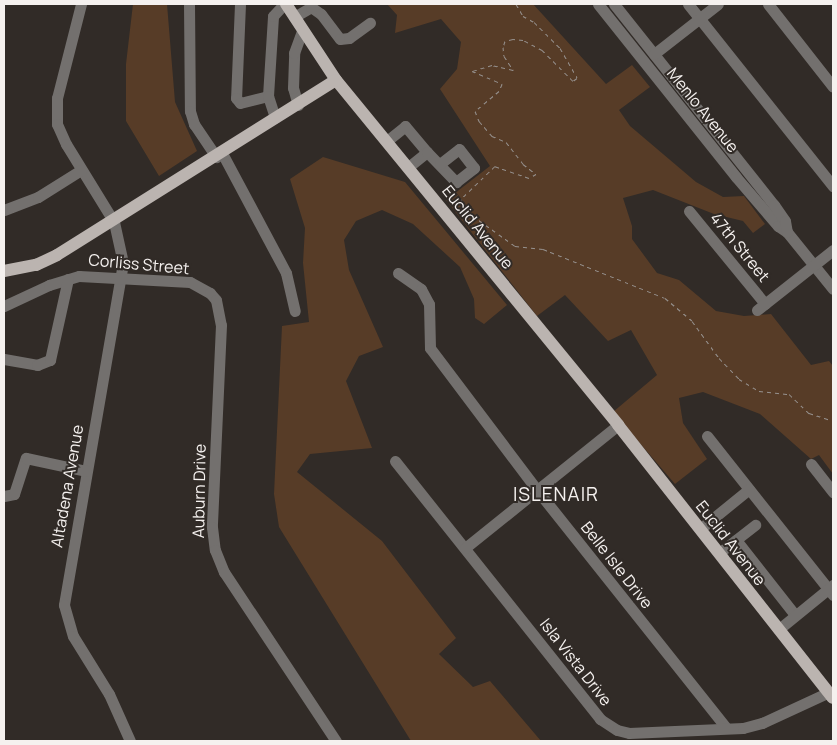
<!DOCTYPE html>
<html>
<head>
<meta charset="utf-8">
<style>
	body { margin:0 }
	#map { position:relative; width:837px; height:745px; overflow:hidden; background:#312b27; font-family:Manrope,sans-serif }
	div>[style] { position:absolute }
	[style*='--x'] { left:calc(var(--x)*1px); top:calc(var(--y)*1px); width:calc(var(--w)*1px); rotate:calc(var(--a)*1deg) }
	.green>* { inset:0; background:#573c27 }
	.path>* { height:1px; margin-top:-0.5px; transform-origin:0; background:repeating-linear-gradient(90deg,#96918e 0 4px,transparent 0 8px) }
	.minor>* { height:11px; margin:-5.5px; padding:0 5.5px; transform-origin:5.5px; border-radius:5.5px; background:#73706e }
	.major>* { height:12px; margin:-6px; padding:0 6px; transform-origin:6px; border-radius:6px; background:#bbb4b0 }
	span { translate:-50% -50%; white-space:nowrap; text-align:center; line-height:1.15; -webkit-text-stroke:4px #312b27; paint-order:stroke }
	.street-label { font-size:16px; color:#f5f1ef }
	.quarter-label { font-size:19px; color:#f5f1ef; letter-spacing:1px }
	.frame { position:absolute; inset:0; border:5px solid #f5f1ef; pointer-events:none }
</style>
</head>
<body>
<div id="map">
	<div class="green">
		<i style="clip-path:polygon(133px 4px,167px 4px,175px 102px,197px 151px,159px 176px,126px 121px,126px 64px)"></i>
		<i style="clip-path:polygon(387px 4px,533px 4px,606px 84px,632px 65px,650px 87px,619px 110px,630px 126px,696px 182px,723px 197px,744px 196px,765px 224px,753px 233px,743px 221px,714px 214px,653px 190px,623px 198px,632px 226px,632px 239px,657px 273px,679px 280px,716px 311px,744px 316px,771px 314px,811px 365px,829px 361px,833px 366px,833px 474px,819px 455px,811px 459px,760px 414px,703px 392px,679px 398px,683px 423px,707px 459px,675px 484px,613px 412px,657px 375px,631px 330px,608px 341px,565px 295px,537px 316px,446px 200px,490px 166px,440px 89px,457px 69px,461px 42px,441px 19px,395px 33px,397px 15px)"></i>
		<i style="clip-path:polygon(323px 157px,405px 182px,507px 305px,484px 324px,475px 318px,474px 299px,460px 267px,413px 224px,382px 210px,356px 221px,344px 240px,349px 270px,383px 347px,359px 356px,346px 381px,372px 448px,310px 454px,297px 472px,382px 541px,456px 638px,439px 654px,473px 687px,490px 681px,541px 741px,411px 741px,279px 527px,274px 494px,282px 326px,309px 322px,303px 263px,305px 228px,290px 179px)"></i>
	</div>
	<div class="path">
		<i style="--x:516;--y:4;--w:14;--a:60"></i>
		<i style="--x:523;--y:16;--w:13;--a:29"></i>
		<i style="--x:534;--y:22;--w:37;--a:45"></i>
		<i style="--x:560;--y:48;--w:34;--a:60"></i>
		<i style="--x:577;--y:78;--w:5;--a:143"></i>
		<i style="--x:573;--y:81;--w:44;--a:-135"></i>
		<i style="--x:542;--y:50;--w:21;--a:-152"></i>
		<i style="--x:523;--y:40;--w:10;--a:-174"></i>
		<i style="--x:513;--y:39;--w:8;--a:166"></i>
		<i style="--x:505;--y:41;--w:6;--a:108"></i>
		<i style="--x:503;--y:47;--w:9;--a:84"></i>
		<i style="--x:504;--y:56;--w:17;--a:57"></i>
		<i style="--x:513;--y:70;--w:22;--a:-167"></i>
		<i style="--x:492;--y:65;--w:21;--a:163"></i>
		<i style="--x:472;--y:71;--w:33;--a:23"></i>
		<i style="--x:502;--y:84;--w:8;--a:113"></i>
		<i style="--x:499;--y:91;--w:31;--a:140"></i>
		<i style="--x:475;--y:111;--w:11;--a:68"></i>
		<i style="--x:479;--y:121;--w:20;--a:49"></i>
		<i style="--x:492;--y:136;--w:15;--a:23"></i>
		<i style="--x:506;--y:142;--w:28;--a:52"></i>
		<i style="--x:523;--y:164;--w:16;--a:38"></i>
		<i style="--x:536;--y:174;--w:8;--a:150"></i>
		<i style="--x:529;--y:178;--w:36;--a:-161"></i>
		<i style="--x:495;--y:166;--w:47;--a:135.9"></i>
		<i style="--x:461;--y:199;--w:13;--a:67"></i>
		<i style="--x:466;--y:211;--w:60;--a:35.5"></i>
		<i style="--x:515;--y:246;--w:28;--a:6"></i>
		<i style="--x:543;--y:249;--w:131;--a:21.9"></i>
		<i style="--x:665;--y:298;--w:35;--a:40"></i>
		<i style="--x:692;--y:321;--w:46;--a:53.9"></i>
		<i style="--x:719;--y:358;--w:29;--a:46"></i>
		<i style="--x:739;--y:379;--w:23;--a:31"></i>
		<i style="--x:759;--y:391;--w:30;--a:6"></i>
		<i style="--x:789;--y:394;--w:28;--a:44"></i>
		<i style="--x:809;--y:413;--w:25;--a:18"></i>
		<i style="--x:450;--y:203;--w:10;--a:-17"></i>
	</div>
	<div class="minor">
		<i style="--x:81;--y:4;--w:97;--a:104.3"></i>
		<i style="--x:57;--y:98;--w:26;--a:90"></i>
		<i style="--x:57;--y:124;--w:22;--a:66"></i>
		<i style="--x:66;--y:144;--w:92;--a:58.4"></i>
		<i style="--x:114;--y:222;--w:42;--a:77.6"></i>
		<i style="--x:123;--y:263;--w:347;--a:99.8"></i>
		<i style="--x:64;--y:605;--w:32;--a:74"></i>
		<i style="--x:73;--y:636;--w:68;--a:58.2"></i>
		<i style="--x:109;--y:694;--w:51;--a:65.9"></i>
		<i style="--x:189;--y:4;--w:107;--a:89.5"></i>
		<i style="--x:190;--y:111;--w:14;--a:73"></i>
		<i style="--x:194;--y:124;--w:40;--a:56"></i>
		<i style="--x:240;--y:4;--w:94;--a:92.4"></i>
		<i style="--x:236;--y:98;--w:6;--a:51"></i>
		<i style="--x:240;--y:103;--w:29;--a:-14"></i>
		<i style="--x:268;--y:96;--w:80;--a:-86.4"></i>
		<i style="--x:273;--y:16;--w:16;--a:-47"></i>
		<i style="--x:598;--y:4;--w:221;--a:51.4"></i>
		<i style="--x:736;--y:177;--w:65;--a:49.4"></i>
		<i style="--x:778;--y:226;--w:11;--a:34"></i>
		<i style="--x:787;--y:232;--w:73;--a:51.1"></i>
		<i style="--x:614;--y:4;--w:257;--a:51.5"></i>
		<i style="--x:774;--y:205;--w:19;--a:55"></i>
		<i style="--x:785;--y:221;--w:11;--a:80"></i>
		<i style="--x:688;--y:4;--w:233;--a:51.5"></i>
		<i style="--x:768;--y:4;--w:105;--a:51.9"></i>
		<i style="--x:294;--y:17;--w:20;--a:-30"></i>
		<i style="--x:311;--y:7;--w:12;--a:35"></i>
		<i style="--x:321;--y:14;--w:31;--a:53"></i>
		<i style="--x:340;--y:39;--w:9;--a:-6"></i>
		<i style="--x:349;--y:38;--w:26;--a:-36"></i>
		<i style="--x:654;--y:54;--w:81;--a:-38"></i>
		<i style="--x:268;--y:96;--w:23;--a:72"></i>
		<i style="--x:298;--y:105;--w:18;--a:-106"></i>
		<i style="--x:293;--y:88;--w:35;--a:-88"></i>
		<i style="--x:294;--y:53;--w:23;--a:-70"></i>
		<i style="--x:388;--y:140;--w:22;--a:-39"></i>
		<i style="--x:405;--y:126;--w:34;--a:50"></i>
		<i style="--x:427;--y:152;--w:22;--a:141"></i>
		<i style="--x:427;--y:152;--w:42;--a:46"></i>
		<i style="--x:456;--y:182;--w:23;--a:-38"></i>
		<i style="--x:474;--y:168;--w:24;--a:-128"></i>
		<i style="--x:459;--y:149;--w:24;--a:142"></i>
		<i style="--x:222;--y:153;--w:136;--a:61.9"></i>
		<i style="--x:286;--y:273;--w:39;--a:77"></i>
		<i style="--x:4;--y:210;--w:36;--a:-21"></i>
		<i style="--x:38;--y:197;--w:51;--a:-32.1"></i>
		<i style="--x:689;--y:211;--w:120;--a:50.7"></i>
		<i style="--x:398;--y:273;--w:28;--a:35"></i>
		<i style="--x:421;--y:289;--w:17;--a:62"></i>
		<i style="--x:429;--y:304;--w:44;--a:88.7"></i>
		<i style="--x:430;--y:348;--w:178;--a:53"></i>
		<i style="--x:537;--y:490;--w:304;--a:51.5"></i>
		<i style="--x:4;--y:306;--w:50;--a:-25"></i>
		<i style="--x:49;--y:285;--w:31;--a:-17"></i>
		<i style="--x:79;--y:276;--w:111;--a:3.1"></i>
		<i style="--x:190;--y:282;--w:23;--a:29"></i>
		<i style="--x:210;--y:293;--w:9;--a:49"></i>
		<i style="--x:216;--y:300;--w:25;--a:79"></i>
		<i style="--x:221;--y:325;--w:202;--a:92.6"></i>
		<i style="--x:212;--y:527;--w:23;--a:83"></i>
		<i style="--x:215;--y:550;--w:24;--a:68"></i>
		<i style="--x:224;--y:572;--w:203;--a:56.5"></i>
		<i style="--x:757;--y:310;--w:97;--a:-38.3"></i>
		<i style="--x:4;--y:359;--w:34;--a:10"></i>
		<i style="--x:37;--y:365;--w:14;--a:-21"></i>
		<i style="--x:50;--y:360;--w:83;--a:-77.5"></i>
		<i style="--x:707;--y:436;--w:203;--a:51.6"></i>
		<i style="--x:395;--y:461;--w:330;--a:51.5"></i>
		<i style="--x:600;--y:719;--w:20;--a:33"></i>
		<i style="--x:617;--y:730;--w:12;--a:14"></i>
		<i style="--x:629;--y:733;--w:114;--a:-2.5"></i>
		<i style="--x:743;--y:728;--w:20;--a:-15"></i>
		<i style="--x:762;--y:723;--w:74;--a:-24.8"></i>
		<i style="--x:811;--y:464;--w:36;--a:52"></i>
		<i style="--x:4;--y:496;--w:10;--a:-11"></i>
		<i style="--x:14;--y:494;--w:38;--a:-72"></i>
		<i style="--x:26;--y:458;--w:61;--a:12.2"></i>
		<i style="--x:700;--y:529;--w:63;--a:-39.2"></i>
		<i style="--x:736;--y:540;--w:95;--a:51.8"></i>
		<i style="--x:465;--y:548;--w:196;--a:-38.8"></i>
		<i style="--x:719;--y:553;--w:46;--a:-37.9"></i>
		<i style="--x:779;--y:629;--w:70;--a:-39.2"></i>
	</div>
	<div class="major">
		<i style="--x:286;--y:4;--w:91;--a:56.7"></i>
		<i style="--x:336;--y:80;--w:446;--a:50.7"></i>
		<i style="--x:618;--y:425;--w:347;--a:51.8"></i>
		<i style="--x:4;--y:271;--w:33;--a:-11"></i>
		<i style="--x:36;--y:265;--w:23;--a:-25"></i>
		<i style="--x:57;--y:255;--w:329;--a:-32.1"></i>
	</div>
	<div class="street-label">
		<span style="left:703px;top:110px;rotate:51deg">Menlo Avenue</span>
		<span style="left:478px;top:227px;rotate:51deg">Euclid Avenue</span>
		<span style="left:740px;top:247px;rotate:51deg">47th Street</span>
		<span style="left:139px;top:264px;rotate:5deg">Corliss Street</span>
		<span style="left:67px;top:486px;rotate:-80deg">Altadena Avenue</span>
		<span style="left:199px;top:491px;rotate:-89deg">Auburn Drive</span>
		<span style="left:731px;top:543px;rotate:52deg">Euclid Avenue</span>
		<span style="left:617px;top:565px;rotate:52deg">Belle Isle Drive</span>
		<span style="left:576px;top:662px;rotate:52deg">Isla Vista Drive</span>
	</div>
	<div class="quarter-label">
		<span style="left:556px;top:495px">ISLENAIR</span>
	</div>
	<div class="frame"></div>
</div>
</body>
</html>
